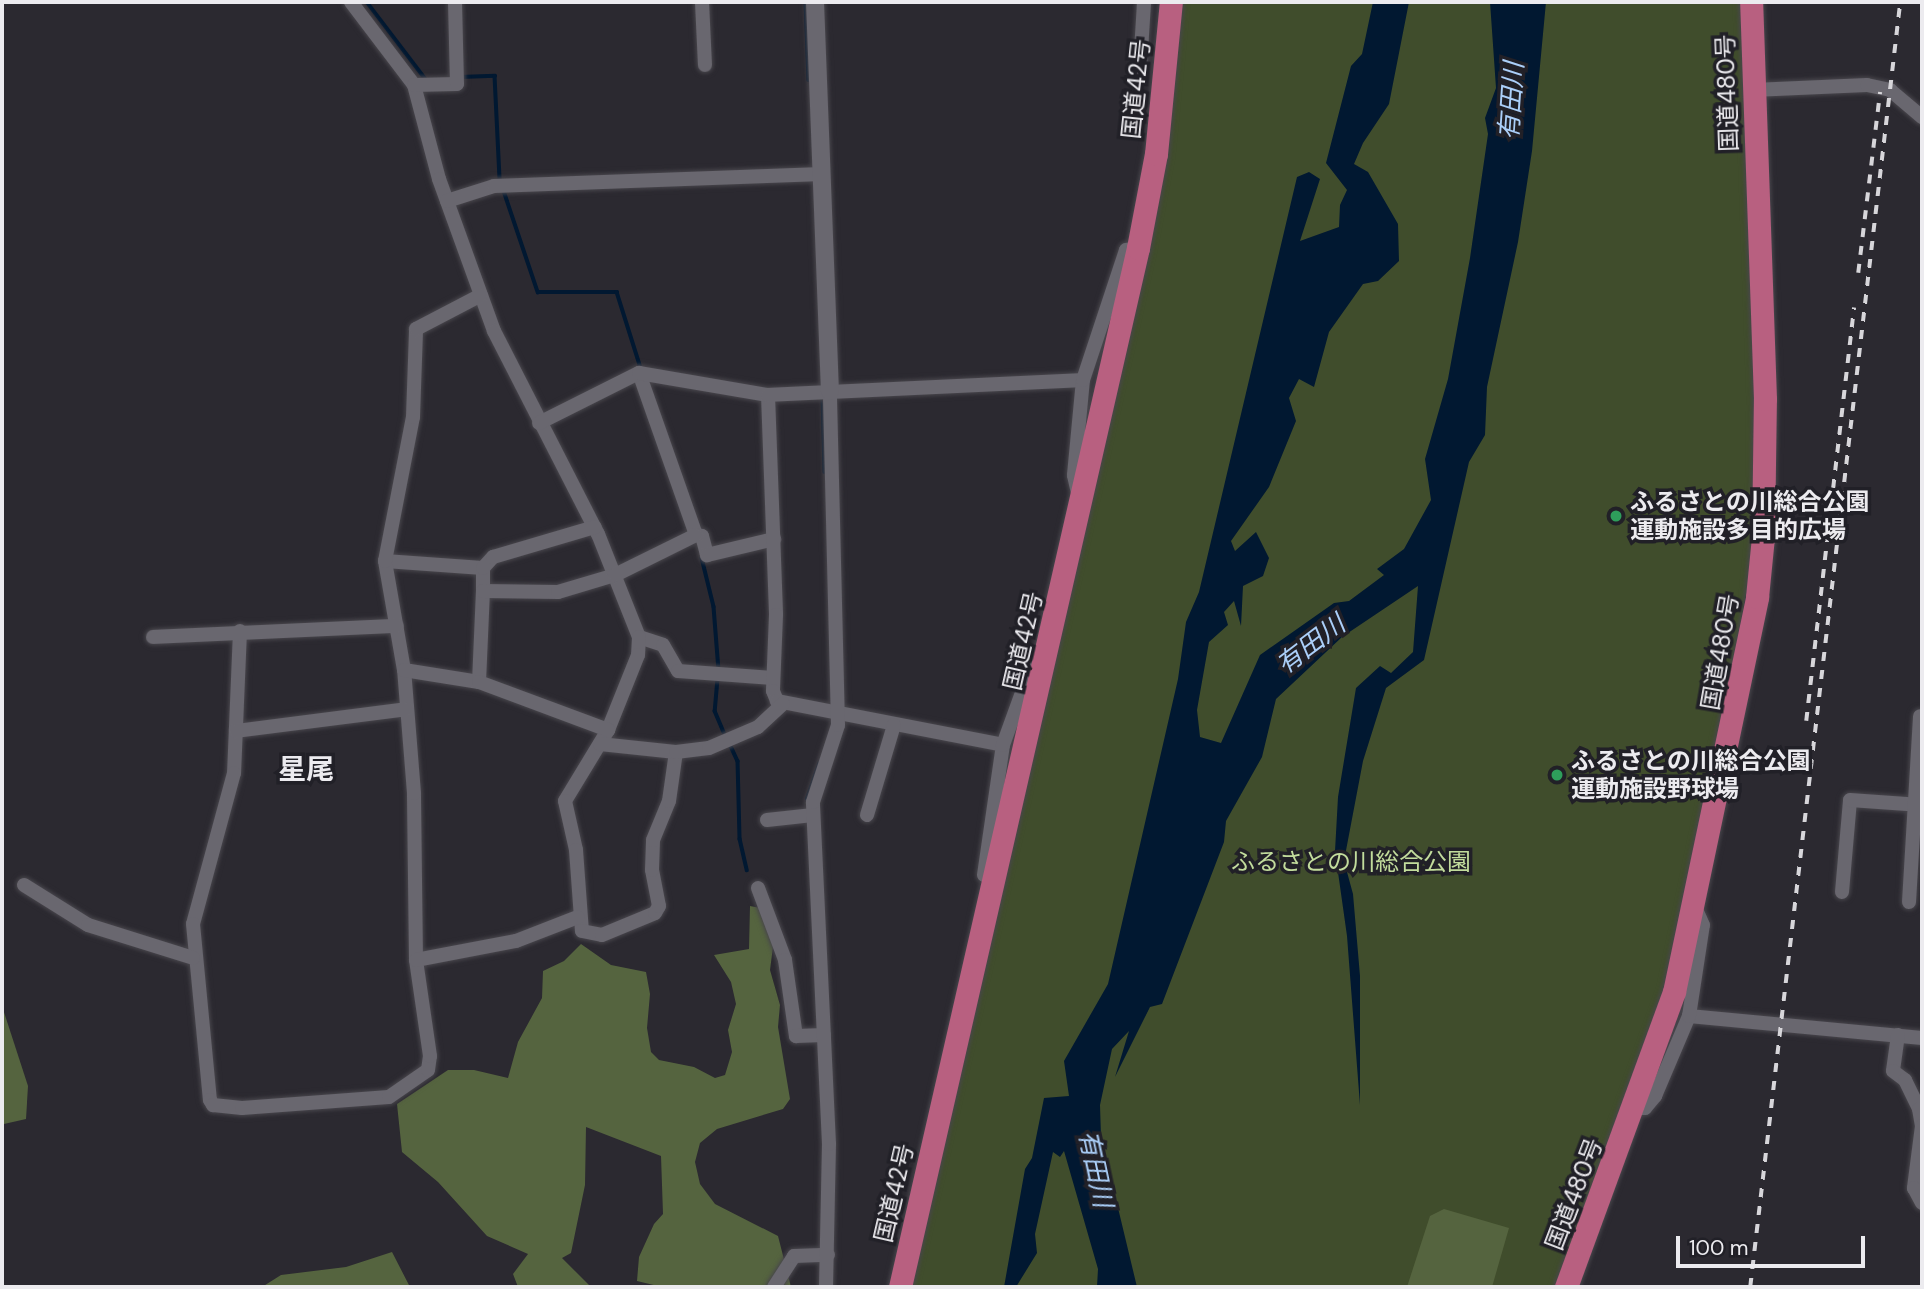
<!DOCTYPE html>
<html>
<head>
<meta charset="utf-8">
<style>
	body { margin:0 }
	#map { position:relative; width:1924px; height:1289px; overflow:hidden; background:#2b2930; font-family:"DM Sans","Noto Sans JP",sans-serif }
	div>[style] { position:absolute }
	[style*='--x'] { left:calc(var(--x)*1px); top:calc(var(--y)*1px); width:calc(var(--w)*1px); rotate:calc(var(--a)*1deg) }
	.green>* { inset:0; background:#404d2c }
	.forest>* { inset:0; background:#55643f }
	.water>* { inset:0; background:#011831 }
	.stream>* { height:3.5px; margin:-1.75px; padding:0 1.75px; transform-origin:1.75px; border-radius:1.75px; background:#011831 }
	.roads { filter:drop-shadow(0 0 2px #48464c) drop-shadow(0 0 2px #48464c) }
	.minor>* { height:14px; margin:-7px; padding:0 7px; transform-origin:7px; border-radius:7px; background:#69676f }
	.tertiary>* { height:18px; margin:-9px; padding:0 9px; transform-origin:9px; border-radius:9px; background:#69676f }
	.trunk>* { height:23px; margin:-11.5px; padding:0 11.5px; transform-origin:11.5px; border-radius:11.5px; background:#b86080 }
	.rail>* { height:3.5px; margin-top:-1.75px; transform-origin:0; background:repeating-linear-gradient(90deg,#d7d6da 0 9px,transparent 0 18px) }
	.dots>* { width:19px; height:19px; translate:-50% -50%; box-sizing:border-box; border:4px solid #212027; border-radius:50% }
	span { translate:-50% -50%; white-space:nowrap; text-align:center; line-height:1.15; -webkit-text-stroke:7px #212027; paint-order:stroke }
	.street-label { font-size:24px; color:#ecebef }
	.poi-label { font-size:24px; color:#ecebef; font-weight:700 }
	.left { translate:0 -50%; text-align:left }
	.park-label { font-size:24px; color:#c2dc9c }
	.water-label { font-size:26px; color:#abcff9; font-style:italic }
	.quarter-label { font-size:28px; color:#ecebef; font-weight:700 }
	.frame { position:absolute; inset:0; border:4px solid #ecebef; pointer-events:none }
	.scale { position:absolute; left:1676px; top:1236px; width:189px; height:32px; box-sizing:border-box; border:4px solid #ecebef; border-top:0; padding-left:9px; font-size:21px; line-height:24px; white-space:nowrap; color:#ecebef; -webkit-text-stroke:5px #212027; paint-order:stroke }
</style>
</head>
<body>
<div id="map">
	<div class="green">
		<i style="clip-path:polygon(1177px 2px,1742px 2px,1757px 342px,1756px 542px,1675px 960px,1555px 1287px,906px 1287px,980px 973px)"></i>
	</div>
	<div class="forest">
		<i style="clip-path:polygon(750px 906px,765px 909px,773px 947px,770px 970px,780px 1005px,778px 1027px,790px 1099px,783px 1109px,717px 1129px,700px 1143px,695px 1162px,700px 1184px,715px 1204px,778px 1236px,791px 1287px,662px 1287px,637px 1281px,639px 1257px,654px 1224px,663px 1214px,661px 1156px,586px 1127px,585px 1185px,571px 1253px,562px 1258px,591px 1287px,518px 1287px,513px 1274px,528px 1254px,487px 1236px,438px 1182px,402px 1152px,397px 1104px,448px 1070px,474px 1070px,508px 1078px,518px 1042px,542px 998px,543px 971px,564px 961px,581px 944px,611px 965px,646px 972px,650px 994px,647px 1028px,651px 1052px,659px 1060px,694px 1067px,715px 1078px,725px 1075px,732px 1052px,728px 1030px,736px 1004px,731px 982px,714px 955px,749px 949px)"></i>
		<i style="clip-path:polygon(2px 1006px,28px 1086px,26px 1119px,4px 1124px)"></i>
		<i style="clip-path:polygon(1444px 1209px,1509px 1228px,1492px 1287px,1407px 1287px,1430px 1216px)"></i>
		<i style="clip-path:polygon(392px 1252px,410px 1287px,262px 1287px,281px 1275px,346px 1267px)"></i>
	</div>
	<div class="water">
		<i style="clip-path:polygon(1373px 2px,1409px 2px,1389px 104px,1363px 143px,1354px 164px,1368px 172px,1398px 224px,1399px 261px,1378px 281px,1363px 284px,1329px 332px,1314px 387px,1299px 379px,1289px 398px,1296px 421px,1269px 487px,1231px 541px,1235px 551px,1256px 532px,1269px 558px,1263px 576px,1243px 586px,1241px 626px,1234px 601px,1224px 612px,1228px 625px,1209px 642px,1197px 710px,1200px 737px,1221px 743px,1260px 655px,1334px 603px,1349px 601px,1384px 575px,1377px 569px,1404px 549px,1431px 500px,1425px 459px,1448px 379px,1470px 258px,1488px 134px,1485px 118px,1496px 88px,1490px 2px,1546px 2px,1532px 151px,1518px 242px,1487px 387px,1485px 435px,1469px 462px,1424px 660px,1386px 688px,1363px 761px,1344px 861px,1353px 894px,1360px 976px,1360px 1105px,1347px 936px,1335px 851px,1338px 797px,1356px 688px,1380px 666px,1391px 673px,1413px 652px,1418px 586px,1342px 637px,1276px 699px,1262px 757px,1226px 821px,1224px 842px,1162px 1004px,1150px 1007px,1115px 1077px,1129px 1031px,1112px 1049px,1100px 1105px,1101px 1137px,1137px 1287px,1097px 1287px,1098px 1269px,1064px 1151px,1060px 1157px,1053px 1152px,1035px 1234px,1037px 1253px,1016px 1287px,1004px 1287px,1025px 1169px,1032px 1158px,1044px 1098px,1069px 1096px,1064px 1061px,1108px 984px,1178px 679px,1186px 622px,1199px 592px,1297px 177px,1309px 172px,1320px 179px,1300px 241px,1339px 227px,1340px 205px,1347px 190px,1326px 163px,1351px 66px,1362px 54px)"></i>
	</div>
	<div class="stream">
		<i style="--x:367;--y:2;--w:96;--a:52.7"></i>
		<i style="--x:806;--y:2;--w:78;--a:87.8"></i>
		<i style="--x:460;--y:77;--w:35;--a:-2"></i>
		<i style="--x:495;--y:76;--w:104;--a:87.2"></i>
		<i style="--x:504;--y:191;--w:107;--a:71.4"></i>
		<i style="--x:538;--y:292;--w:79;--a:0"></i>
		<i style="--x:617;--y:292;--w:80;--a:72.5"></i>
		<i style="--x:823;--y:395;--w:77;--a:88.5"></i>
		<i style="--x:702;--y:558;--w:50;--a:76.2"></i>
		<i style="--x:714;--y:607;--w:64;--a:85.5"></i>
		<i style="--x:718;--y:679;--w:32;--a:95"></i>
		<i style="--x:715;--y:711;--w:26;--a:67"></i>
		<i style="--x:729;--y:742;--w:21;--a:65"></i>
		<i style="--x:738;--y:761;--w:78;--a:88.5"></i>
		<i style="--x:740;--y:839;--w:32;--a:77"></i>
		<i style="--x:807;--y:799;--w:37;--a:-71"></i>
	</div>
	<div class="roads">
		<div class="minor">
			<i style="--x:351;--y:2;--w:104;--a:52.8"></i>
			<i style="--x:414;--y:85;--w:97;--a:75.1"></i>
			<i style="--x:439;--y:179;--w:162;--a:70.1"></i>
			<i style="--x:494;--y:331;--w:228;--a:62.9"></i>
			<i style="--x:598;--y:534;--w:111;--a:68.3"></i>
			<i style="--x:639;--y:637;--w:25;--a:18"></i>
			<i style="--x:663;--y:645;--w:30;--a:60"></i>
			<i style="--x:678;--y:671;--w:95;--a:4.2"></i>
			<i style="--x:702;--y:2;--w:63;--a:87.3"></i>
			<i style="--x:1140;--y:68;--w:66;--a:-86.5"></i>
			<i style="--x:414;--y:85;--w:43;--a:-1.3"></i>
			<i style="--x:457;--y:84;--w:82;--a:-91.4"></i>
			<i style="--x:1753;--y:90;--w:114;--a:-2.5"></i>
			<i style="--x:1867;--y:85;--w:24;--a:12"></i>
			<i style="--x:1890;--y:90;--w:42;--a:40.2"></i>
			<i style="--x:447;--y:201;--w:49;--a:-17.7"></i>
			<i style="--x:494;--y:186;--w:328;--a:-2.1"></i>
			<i style="--x:639;--y:373;--w:172;--a:70.6"></i>
			<i style="--x:696;--y:535;--w:6;--a:9"></i>
			<i style="--x:702;--y:536;--w:20;--a:75"></i>
			<i style="--x:707;--y:555;--w:69;--a:-13.4"></i>
			<i style="--x:768;--y:395;--w:220;--a:87.9"></i>
			<i style="--x:776;--y:615;--w:76;--a:92.3"></i>
			<i style="--x:773;--y:691;--w:11;--a:68"></i>
			<i style="--x:777;--y:701;--w:230;--a:11"></i>
			<i style="--x:539;--y:423;--w:112;--a:-26.6"></i>
			<i style="--x:639;--y:373;--w:131;--a:9.7"></i>
			<i style="--x:768;--y:395;--w:315;--a:-2.7"></i>
			<i style="--x:1078;--y:493;--w:18;--a:-103"></i>
			<i style="--x:1074;--y:475;--w:95;--a:-84.6"></i>
			<i style="--x:1083;--y:380;--w:137;--a:-71.7"></i>
			<i style="--x:1126;--y:250;--w:12;--a:-9"></i>
			<i style="--x:385;--y:561;--w:98;--a:4.1"></i>
			<i style="--x:483;--y:568;--w:23;--a:90"></i>
			<i style="--x:483;--y:568;--w:15;--a:-48"></i>
			<i style="--x:493;--y:557;--w:106;--a:-16.4"></i>
			<i style="--x:240;--y:631;--w:142;--a:92.4"></i>
			<i style="--x:234;--y:773;--w:156;--a:105.2"></i>
			<i style="--x:193;--y:924;--w:177;--a:84.5"></i>
			<i style="--x:210;--y:1100;--w:6;--a:59"></i>
			<i style="--x:213;--y:1105;--w:29;--a:6"></i>
			<i style="--x:242;--y:1108;--w:147;--a:-4.3"></i>
			<i style="--x:389;--y:1097;--w:47;--a:-34.7"></i>
			<i style="--x:428;--y:1070;--w:14;--a:-82"></i>
			<i style="--x:430;--y:1056;--w:97;--a:-98.3"></i>
			<i style="--x:416;--y:960;--w:167;--a:-90.7"></i>
			<i style="--x:414;--y:793;--w:123;--a:-94.6"></i>
			<i style="--x:404;--y:670;--w:111;--a:-99.9"></i>
			<i style="--x:385;--y:561;--w:147;--a:-79"></i>
			<i style="--x:413;--y:417;--w:88;--a:-88"></i>
			<i style="--x:416;--y:329;--w:73;--a:-27.6"></i>
			<i style="--x:153;--y:637;--w:244;--a:-2.6"></i>
			<i style="--x:639;--y:637;--w:18;--a:93"></i>
			<i style="--x:638;--y:655;--w:81;--a:111.8"></i>
			<i style="--x:608;--y:730;--w:83;--a:121.2"></i>
			<i style="--x:565;--y:801;--w:50;--a:77.3"></i>
			<i style="--x:576;--y:850;--w:81;--a:85.8"></i>
			<i style="--x:582;--y:931;--w:20;--a:11"></i>
			<i style="--x:602;--y:935;--w:57;--a:-22.5"></i>
			<i style="--x:655;--y:913;--w:8;--a:-60"></i>
			<i style="--x:659;--y:906;--w:37;--a:-101"></i>
			<i style="--x:652;--y:870;--w:30;--a:-88"></i>
			<i style="--x:653;--y:840;--w:42;--a:-67.7"></i>
			<i style="--x:669;--y:801;--w:49;--a:-81.9"></i>
			<i style="--x:404;--y:670;--w:76;--a:9.1"></i>
			<i style="--x:479;--y:682;--w:91;--a:-87.5"></i>
			<i style="--x:483;--y:591;--w:75;--a:0.8"></i>
			<i style="--x:558;--y:592;--w:59;--a:-16.6"></i>
			<i style="--x:615;--y:575;--w:90;--a:-26.3"></i>
			<i style="--x:479;--y:682;--w:138;--a:20.4"></i>
			<i style="--x:236;--y:731;--w:172;--a:-7.3"></i>
			<i style="--x:600;--y:744;--w:76;--a:6"></i>
			<i style="--x:676;--y:752;--w:33;--a:-7"></i>
			<i style="--x:709;--y:748;--w:53;--a:-23.2"></i>
			<i style="--x:758;--y:727;--w:34;--a:-43"></i>
			<i style="--x:867;--y:815;--w:94;--a:-73.3"></i>
			<i style="--x:767;--y:820;--w:46;--a:-6.2"></i>
			<i style="--x:984;--y:875;--w:131;--a:-81.7"></i>
			<i style="--x:1003;--y:745;--w:97;--a:-70.1"></i>
			<i style="--x:24;--y:885;--w:75;--a:32"></i>
			<i style="--x:88;--y:925;--w:110;--a:17.4"></i>
			<i style="--x:758;--y:888;--w:77;--a:69.4"></i>
			<i style="--x:785;--y:960;--w:77;--a:81.8"></i>
			<i style="--x:796;--y:1036;--w:28;--a:-2"></i>
			<i style="--x:1842;--y:892;--w:92;--a:-85"></i>
			<i style="--x:1850;--y:800;--w:71;--a:4"></i>
			<i style="--x:1909;--y:902;--w:186;--a:-86.6"></i>
			<i style="--x:416;--y:960;--w:102;--a:-10.8"></i>
			<i style="--x:516;--y:941;--w:66;--a:-21.2"></i>
			<i style="--x:1689;--y:1016;--w:234;--a:5.4"></i>
			<i style="--x:1898;--y:1035;--w:36;--a:98"></i>
			<i style="--x:1893;--y:1071;--w:15;--a:37"></i>
			<i style="--x:1905;--y:1080;--w:32;--a:64"></i>
			<i style="--x:1919;--y:1109;--w:17;--a:80"></i>
			<i style="--x:1922;--y:1126;--w:63;--a:97.4"></i>
			<i style="--x:1914;--y:1188;--w:17;--a:62"></i>
			<i style="--x:1635;--y:1108;--w:10;--a:0"></i>
			<i style="--x:1645;--y:1108;--w:16;--a:-50"></i>
			<i style="--x:1655;--y:1096;--w:87;--a:-67"></i>
			<i style="--x:1689;--y:1016;--w:92;--a:-81.3"></i>
			<i style="--x:1703;--y:925;--w:20;--a:-114"></i>
			<i style="--x:774;--y:1287;--w:37;--a:-57"></i>
			<i style="--x:794;--y:1256;--w:34;--a:-2"></i>
			<i style="--x:826;--y:1287;--w:143;--a:-88.8"></i>
			<i style="--x:829;--y:1144;--w:342;--a:-92.7"></i>
			<i style="--x:813;--y:802;--w:81;--a:-72"></i>
			<i style="--x:838;--y:725;--w:334;--a:-91.4"></i>
		</div>
		<div class="tertiary">
			<i style="--x:815;--y:2;--w:389;--a:87.8"></i>
		</div>
		<div class="trunk">
			<i style="--x:900;--y:1287;--w:1066;--a:-77.1"></i>
			<i style="--x:1138;--y:248;--w:96;--a:-79.2"></i>
			<i style="--x:1156;--y:154;--w:153;--a:-84.4"></i>
			<i style="--x:1566;--y:1287;--w:314;--a:-69.9"></i>
			<i style="--x:1674;--y:992;--w:404;--a:-78.1"></i>
			<i style="--x:1757;--y:597;--w:60;--a:-84.3"></i>
			<i style="--x:1763;--y:537;--w:138;--a:-89.2"></i>
			<i style="--x:1765;--y:399;--w:397;--a:-92"></i>
		</div>
	</div>
	<div class="rail">
		<i style="--x:1858;--y:273;--w:182;--a:-83.1"></i>
		<i style="--x:1806;--y:721;--w:416;--a:-83.4"></i>
		<i style="--x:1750;--y:1287;--w:1294;--a:-83.34"></i>
	</div>
	<div class="dots">
		<i style="left:1616px;top:516px;background:#2e9e5b"></i>
		<i style="left:1557px;top:775px;background:#2e9e5b"></i>
	</div>
	<div class="street-label">
		<span style="left:1136px;top:89px;rotate:-84deg">国道42号</span>
		<span style="left:1727px;top:93px;rotate:-92deg">国道480号</span>
		<span style="left:1023px;top:641px;rotate:-77deg">国道42号</span>
		<span style="left:1720px;top:652px;rotate:-80deg">国道480号</span>
		<span style="left:894px;top:1193px;rotate:-77deg">国道42号</span>
		<span style="left:1574px;top:1194px;rotate:-69deg">国道480号</span>
	</div>
	<div class="poi-label">
		<span class="left" style="left:1630px;top:516px">ふるさとの川総合公園<br>運動施設多目的広場</span>
		<span class="left" style="left:1571px;top:775px">ふるさとの川総合公園<br>運動施設野球場</span>
	</div>
	<div class="park-label">
		<span style="left:1351px;top:862px">ふるさとの川総合公園</span>
	</div>
	<div class="water-label">
		<span style="left:1512px;top:101px;rotate:-86deg">有田川</span>
		<span style="left:1311px;top:645px;rotate:-37deg">有田川</span>
		<span style="left:1095px;top:1169px;rotate:78deg">有田川</span>
	</div>
	<div class="quarter-label">
		<span style="left:306px;top:770px">星尾</span>
	</div>
	<div class="frame"></div>
	<div class="scale">100 m</div>
</div>
</body>
</html>
